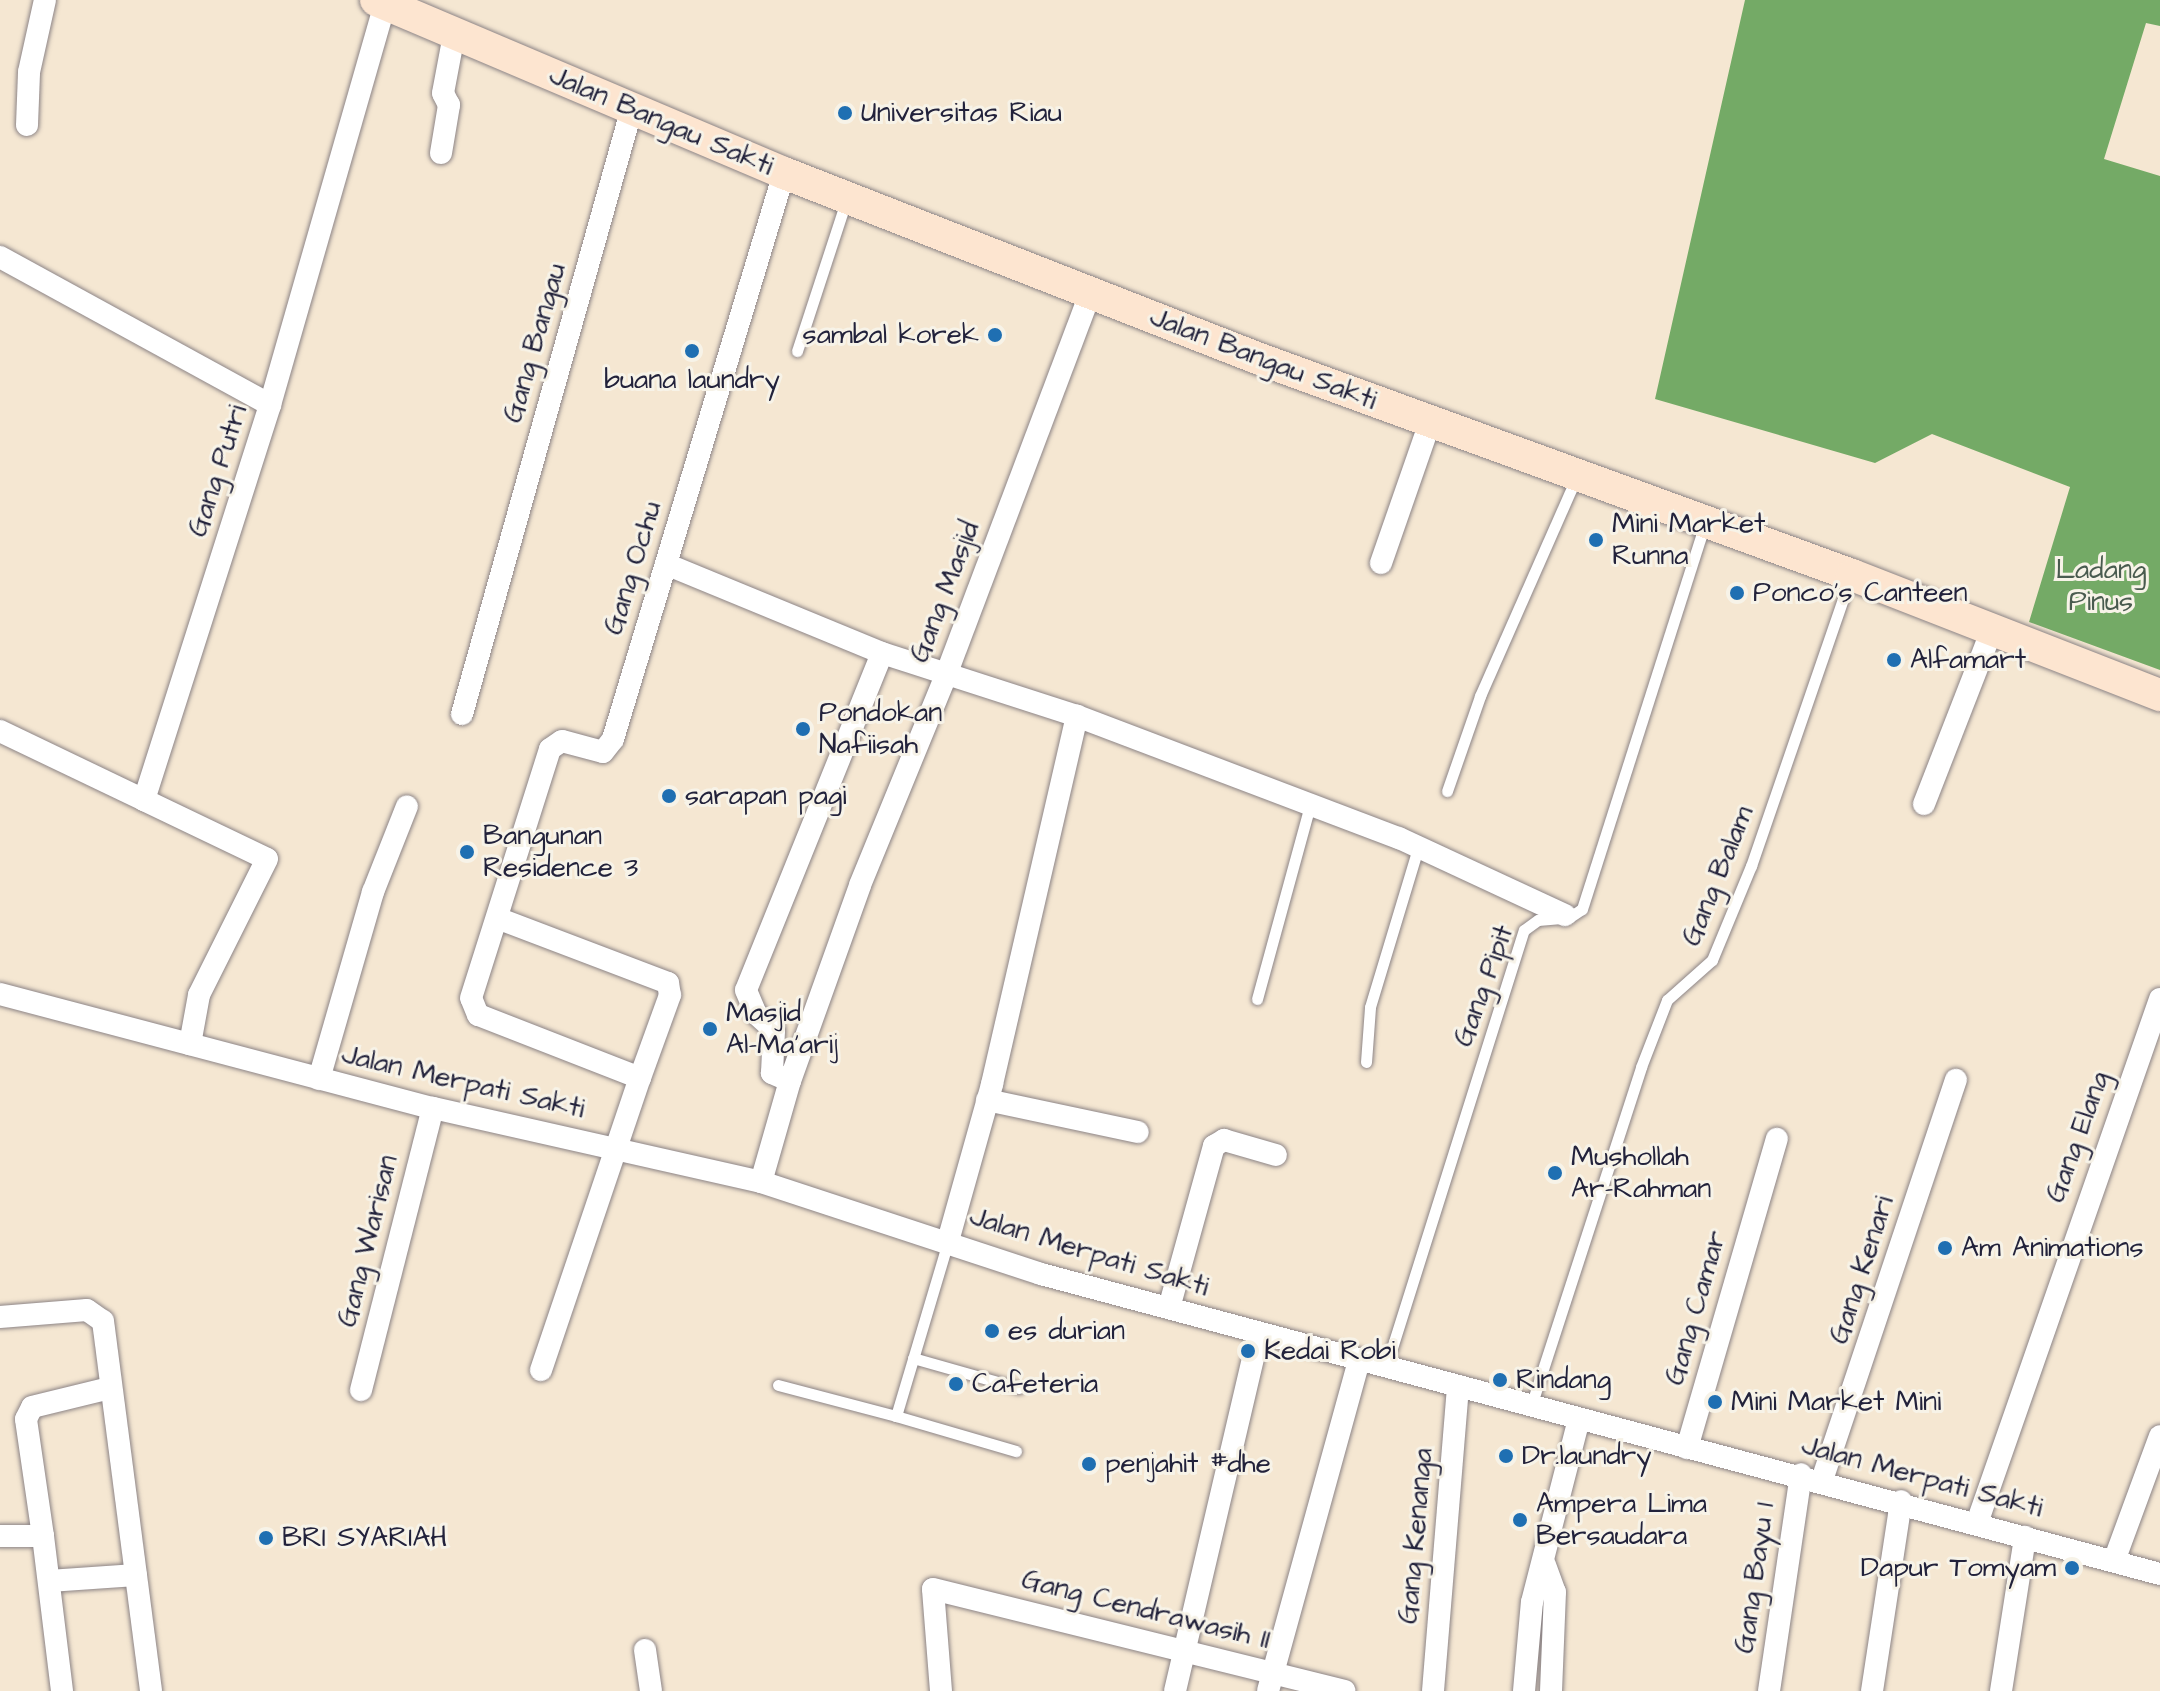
<!DOCTYPE html>
<html>
<head>
<meta charset="utf-8">
<style>
	body { margin:0 }
	#map { position:relative; width:2160px; height:1691px; overflow:hidden; background:#f5e7d2; font-family:"Architects Daughter",sans-serif }
	div>[style] { position:absolute }
	[style*='--x'] { left:calc(var(--x)*1px); top:calc(var(--y)*1px); width:calc(var(--w)*1px); rotate:calc(var(--a)*1deg) }
	.forest>* { inset:0; background:#74aa66 }
	.roads { filter:drop-shadow(0 0 2px #8c8486) drop-shadow(0 0 2px #8c8486) }
	.lane>* { height:11px; margin:-5.5px; padding:0 5.5px; transform-origin:5.5px; border-radius:5.5px; background:#fff }
	.street>* { height:22px; margin:-11px; padding:0 11px; transform-origin:11px; border-radius:11px; background:#fff }
	.secondary>* { height:32px; margin:-16px; padding:0 16px; transform-origin:16px; border-radius:16px; background:#fde5d0 }
	.dots>* { width:22px; height:22px; translate:-50% -50%; box-sizing:border-box; border:4px solid #f7f3e8; border-radius:50% }
	span { translate:-50% -50%; white-space:nowrap; text-align:center; line-height:1.15; -webkit-text-stroke:6px #f7f3e8; paint-order:stroke }
	.poi-label { font-size:28px; color:#22223b }
	.left { translate:0 -50%; text-align:left }
	.right { translate:-100% -50%; text-align:right }
	.street-label { font-size:28px; color:#22223b }
	.park-label { font-size:28px; color:#495b4f }
</style>
</head>
<body>
<div id="map">
	<div class="forest">
		<i style="clip-path:polygon(1745px 0,2160px 0,2160px 26px,2146px 23px,2104px 159px,2160px 176px,2160px 670px,2029px 622px,2070px 487px,1932px 434px,1875px 463px,1655px 399px)"></i>
	</div>
	<div class="roads">
		<div class="lane">
			<i style="--x:797;--y:351;--w:158;--a:-71.9"></i>
			<i style="--x:1447;--y:791;--w:101;--a:-70.8"></i>
			<i style="--x:1480;--y:696;--w:240;--a:-66.2"></i>
			<i style="--x:1257;--y:999;--w:201;--a:-74.7"></i>
			<i style="--x:1366;--y:1062;--w:55;--a:-85.8"></i>
			<i style="--x:1370;--y:1007;--w:166;--a:-73.2"></i>
			<i style="--x:913;--y:1358;--w:110;--a:15.8"></i>
			<i style="--x:1386;--y:1367;--w:458;--a:-72.5"></i>
			<i style="--x:1524;--y:930;--w:17;--a:-36"></i>
			<i style="--x:1538;--y:920;--w:32;--a:-5"></i>
			<i style="--x:1570;--y:917;--w:14;--a:-34"></i>
			<i style="--x:1582;--y:909;--w:404;--a:-72.3"></i>
			<i style="--x:778;--y:1385;--w:122;--a:14.7"></i>
			<i style="--x:896;--y:1416;--w:182;--a:-73.4"></i>
			<i style="--x:1531;--y:1406;--w:356;--a:-72"></i>
			<i style="--x:1641;--y:1067;--w:72;--a:-68.8"></i>
			<i style="--x:1667;--y:1000;--w:60;--a:-41.6"></i>
			<i style="--x:1712;--y:960;--w:102;--a:-67.5"></i>
			<i style="--x:1751;--y:866;--w:304;--a:-71"></i>
			<i style="--x:896;--y:1416;--w:125;--a:16.3"></i>
		</div>
		<div class="street">
			<i style="--x:27;--y:125;--w:53;--a:-87.8"></i>
			<i style="--x:29;--y:72;--w:74;--a:-77.5"></i>
			<i style="--x:441;--y:153;--w:49;--a:-80.5"></i>
			<i style="--x:449;--y:105;--w:13;--a:-117"></i>
			<i style="--x:443;--y:93;--w:59;--a:-79.3"></i>
			<i style="--x:0;--y:257;--w:308;--a:28.7"></i>
			<i style="--x:1381;--y:563;--w:149;--a:-70.8"></i>
			<i style="--x:666;--y:564;--w:234;--a:22.4"></i>
			<i style="--x:882;--y:653;--w:205;--a:17.9"></i>
			<i style="--x:1077;--y:716;--w:344;--a:20.8"></i>
			<i style="--x:1399;--y:838;--w:183;--a:24.9"></i>
			<i style="--x:462;--y:714;--w:629;--a:-74.33"></i>
			<i style="--x:0;--y:731;--w:160;--a:25.6"></i>
			<i style="--x:144;--y:800;--w:415;--a:-72.3"></i>
			<i style="--x:270;--y:405;--w:417;--a:-74"></i>
			<i style="--x:144;--y:800;--w:136;--a:25.6"></i>
			<i style="--x:267;--y:859;--w:152;--a:116.6"></i>
			<i style="--x:199;--y:995;--w:50;--a:100.4"></i>
			<i style="--x:1924;--y:804;--w:187;--a:-68.7"></i>
			<i style="--x:497;--y:918;--w:183;--a:20.8"></i>
			<i style="--x:668;--y:983;--w:12;--a:81"></i>
			<i style="--x:670;--y:995;--w:88;--a:109.9"></i>
			<i style="--x:0;--y:994;--w:448;--a:14.8"></i>
			<i style="--x:433;--y:1108;--w:336;--a:12.7"></i>
			<i style="--x:761;--y:1182;--w:295;--a:18.2"></i>
			<i style="--x:1041;--y:1274;--w:1159;--a:15.01"></i>
			<i style="--x:319;--y:1079;--w:195;--a:-73.9"></i>
			<i style="--x:373;--y:892;--w:92;--a:-68.4"></i>
			<i style="--x:790;--y:1081;--w:20;--a:-156"></i>
			<i style="--x:772;--y:1073;--w:43;--a:-87.3"></i>
			<i style="--x:774;--y:1030;--w:24;--a:-138"></i>
			<i style="--x:756;--y:1014;--w:26;--a:-113"></i>
			<i style="--x:746;--y:990;--w:363;--a:-68"></i>
			<i style="--x:987;--y:1100;--w:154;--a:12"></i>
			<i style="--x:761;--y:1182;--w:105;--a:-74"></i>
			<i style="--x:790;--y:1081;--w:208;--a:-70.3"></i>
			<i style="--x:860;--y:885;--w:227;--a:-67.7"></i>
			<i style="--x:946;--y:675;--w:408;--a:-69.3"></i>
			<i style="--x:948;--y:1241;--w:163;--a:-74.3"></i>
			<i style="--x:992;--y:1084;--w:378;--a:-77"></i>
			<i style="--x:1169;--y:1308;--w:168;--a:-74.5"></i>
			<i style="--x:1214;--y:1146;--w:12;--a:-31"></i>
			<i style="--x:1224;--y:1140;--w:54;--a:16.1"></i>
			<i style="--x:0;--y:1317;--w:87;--a:-4.6"></i>
			<i style="--x:87;--y:1310;--w:19;--a:35"></i>
			<i style="--x:103;--y:1321;--w:373;--a:82.6"></i>
			<i style="--x:541;--y:1370;--w:308;--a:-71.3"></i>
			<i style="--x:640;--y:1078;--w:174;--a:-158.7"></i>
			<i style="--x:478;--y:1015;--w:18;--a:-112"></i>
			<i style="--x:471;--y:998;--w:261;--a:-72.4"></i>
			<i style="--x:550;--y:749;--w:14;--a:-34"></i>
			<i style="--x:562;--y:741;--w:42;--a:15"></i>
			<i style="--x:603;--y:752;--w:16;--a:-52"></i>
			<i style="--x:613;--y:739;--w:591;--a:-73.19"></i>
			<i style="--x:361;--y:1390;--w:291;--a:-75.7"></i>
			<i style="--x:1687;--y:1448;--w:322;--a:-73.8"></i>
			<i style="--x:1822;--y:1480;--w:422;--a:-71.5"></i>
			<i style="--x:1977;--y:1523;--w:555;--a:-70.75"></i>
			<i style="--x:0;--y:1536;--w:43;--a:0"></i>
			<i style="--x:43;--y:1536;--w:118;--a:-98.3"></i>
			<i style="--x:26;--y:1419;--w:13;--a:-63"></i>
			<i style="--x:32;--y:1407;--w:80;--a:-13.7"></i>
			<i style="--x:43;--y:1536;--w:156;--a:83"></i>
			<i style="--x:2114;--y:1561;--w:133;--a:-69.8"></i>
			<i style="--x:1545;--y:1565;--w:29;--a:70"></i>
			<i style="--x:1555;--y:1592;--w:99;--a:92.3"></i>
			<i style="--x:49;--y:1581;--w:87;--a:-3.9"></i>
			<i style="--x:645;--y:1650;--w:41;--a:81.7"></i>
			<i style="--x:941;--y:1691;--w:102;--a:-94.5"></i>
			<i style="--x:933;--y:1589;--w:424;--a:13.9"></i>
			<i style="--x:1175;--y:1691;--w:368;--a:-76.8"></i>
			<i style="--x:1268;--y:1691;--w:343;--a:-74.6"></i>
			<i style="--x:1433;--y:1691;--w:306;--a:-85.3"></i>
			<i style="--x:1524;--y:1691;--w:89;--a:-84.9"></i>
			<i style="--x:1532;--y:1602;--w:189;--a:-75.6"></i>
			<i style="--x:1769;--y:1691;--w:219;--a:-81.6"></i>
			<i style="--x:1872;--y:1691;--w:192;--a:-81.3"></i>
			<i style="--x:2001;--y:1691;--w:156;--a:-81.1"></i>
		</div>
		<div class="secondary">
			<i style="--x:376;--y:0;--w:443;--a:23"></i>
			<i style="--x:784;--y:173;--w:508;--a:21.36"></i>
			<i style="--x:1257;--y:358;--w:633;--a:20.04"></i>
			<i style="--x:1852;--y:575;--w:331;--a:21.3"></i>
		</div>
	</div>
	<div class="dots">
		<i style="left:845px;top:113px;background:#1f6fb2"></i>
		<i style="left:995px;top:335px;background:#1f6fb2"></i>
		<i style="left:692px;top:351px;background:#1f6fb2"></i>
		<i style="left:1596px;top:540px;background:#1f6fb2"></i>
		<i style="left:1737px;top:593px;background:#1f6fb2"></i>
		<i style="left:1894px;top:660px;background:#1f6fb2"></i>
		<i style="left:803px;top:729px;background:#1f6fb2"></i>
		<i style="left:669px;top:796px;background:#1f6fb2"></i>
		<i style="left:467px;top:852px;background:#1f6fb2"></i>
		<i style="left:710px;top:1029px;background:#1f6fb2"></i>
		<i style="left:1555px;top:1173px;background:#1f6fb2"></i>
		<i style="left:1945px;top:1248px;background:#1f6fb2"></i>
		<i style="left:992px;top:1331px;background:#1f6fb2"></i>
		<i style="left:1248px;top:1351px;background:#1f6fb2"></i>
		<i style="left:1500px;top:1380px;background:#1f6fb2"></i>
		<i style="left:956px;top:1384px;background:#1f6fb2"></i>
		<i style="left:1715px;top:1402px;background:#1f6fb2"></i>
		<i style="left:1506px;top:1456px;background:#1f6fb2"></i>
		<i style="left:1089px;top:1464px;background:#1f6fb2"></i>
		<i style="left:1520px;top:1520px;background:#1f6fb2"></i>
		<i style="left:266px;top:1538px;background:#1f6fb2"></i>
		<i style="left:2072px;top:1568px;background:#1f6fb2"></i>
	</div>
	<div class="poi-label">
		<span class="left" style="left:861px;top:113px">Universitas Riau</span>
		<span class="right" style="left:979px;top:335px">sambal korek</span>
		<span style="left:692px;top:380px">buana laundry</span>
		<span class="left" style="left:1612px;top:540px">Mini Market<br>Runna</span>
		<span class="left" style="left:1753px;top:593px">Ponco's Canteen</span>
		<span class="left" style="left:1910px;top:660px">Alfamart</span>
		<span class="left" style="left:819px;top:729px">Pondokan<br>Nafiisah</span>
		<span class="left" style="left:685px;top:796px">sarapan pagi</span>
		<span class="left" style="left:483px;top:852px">Bangunan<br>Residence 3</span>
		<span class="left" style="left:726px;top:1029px">Masjid<br>Al-Ma'arij</span>
		<span class="left" style="left:1571px;top:1173px">Mushollah<br>Ar-Rahman</span>
		<span class="left" style="left:1961px;top:1248px">Am Animations</span>
		<span class="left" style="left:1008px;top:1331px">es durian</span>
		<span class="left" style="left:1264px;top:1351px">Kedai Robi</span>
		<span class="left" style="left:1516px;top:1380px">Rindang</span>
		<span class="left" style="left:972px;top:1384px">Cafeteria</span>
		<span class="left" style="left:1731px;top:1402px">Mini Market Mini</span>
		<span class="left" style="left:1522px;top:1456px">Dr.laundry</span>
		<span class="left" style="left:1105px;top:1464px">penjahit #dhe</span>
		<span class="left" style="left:1536px;top:1520px">Ampera Lima<br>Bersaudara</span>
		<span class="left" style="left:282px;top:1538px">BRI SYARIAH</span>
		<span class="right" style="left:2056px;top:1568px">Dapur Tomyam</span>
	</div>
	<div class="street-label">
		<span style="left:661px;top:121px;rotate:23deg">Jalan Bangau Sakti</span>
		<span style="left:535px;top:343px;rotate:-74deg">Gang Bangau</span>
		<span style="left:1263px;top:359px;rotate:21deg">Jalan Bangau Sakti</span>
		<span style="left:218px;top:471px;rotate:-72deg">Gang Putri</span>
		<span style="left:633px;top:568px;rotate:-73deg">Gang Ochu</span>
		<span style="left:945px;top:592px;rotate:-69deg">Gang Masjid</span>
		<span style="left:1718px;top:876px;rotate:-68deg">Gang Balam</span>
		<span style="left:1484px;top:986px;rotate:-70deg">Gang Pipit</span>
		<span style="left:463px;top:1082px;rotate:13deg">Jalan Merpati Sakti</span>
		<span style="left:2078px;top:1137px;rotate:-70deg">Gang Elang</span>
		<span style="left:368px;top:1241px;rotate:-76deg">Gang Warisan</span>
		<span style="left:1089px;top:1252px;rotate:17deg">Jalan Merpati Sakti</span>
		<span style="left:1862px;top:1270px;rotate:-72deg">Gang Kenari</span>
		<span style="left:1696px;top:1308px;rotate:-74deg">Gang Camar</span>
		<span style="left:1922px;top:1477px;rotate:15deg">Jalan Merpati Sakti</span>
		<span style="left:1416px;top:1536px;rotate:-85deg">Gang Kenanga</span>
		<span style="left:1755px;top:1578px;rotate:-82deg">Gang Bayu 1</span>
		<span style="left:1146px;top:1610px;rotate:14deg">Gang Cendrawasih II</span>
	</div>
	<div class="park-label">
		<span style="left:2101px;top:586px">Ladang<br>Pinus</span>
	</div>
</div>
</body>
</html>
